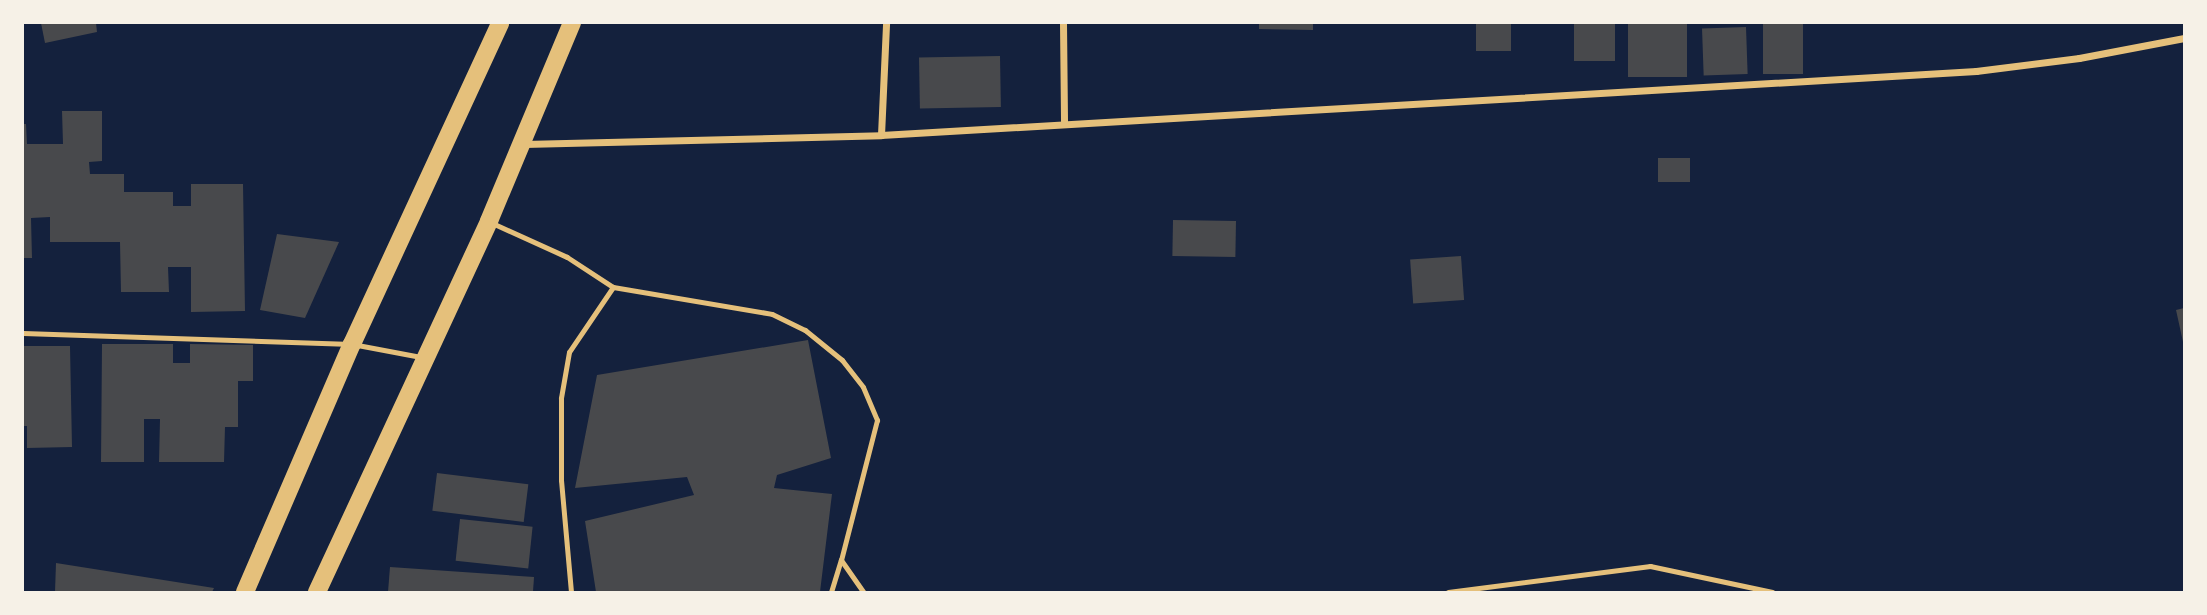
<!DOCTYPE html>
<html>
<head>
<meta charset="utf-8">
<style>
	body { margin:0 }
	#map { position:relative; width:2207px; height:615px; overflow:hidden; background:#14213d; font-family:Jost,sans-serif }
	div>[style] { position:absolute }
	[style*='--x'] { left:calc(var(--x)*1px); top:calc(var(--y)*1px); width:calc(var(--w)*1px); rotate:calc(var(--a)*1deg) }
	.building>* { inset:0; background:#48494c; transform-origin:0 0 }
	.service>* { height:5px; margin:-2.5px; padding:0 2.5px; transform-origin:2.5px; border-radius:2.5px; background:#e5c07b }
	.minor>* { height:7px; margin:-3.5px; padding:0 3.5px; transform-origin:3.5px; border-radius:3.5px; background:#e5c07b }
	.primary>* { height:18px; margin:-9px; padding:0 9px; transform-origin:9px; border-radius:9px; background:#e5c07b }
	span { translate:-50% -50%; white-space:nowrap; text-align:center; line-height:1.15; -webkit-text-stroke:5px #f6f1e7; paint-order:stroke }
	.frame { position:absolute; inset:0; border:24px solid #f6f1e7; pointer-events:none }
</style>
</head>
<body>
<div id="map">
	<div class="building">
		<i style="clip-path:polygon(41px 23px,96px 23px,97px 32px,45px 43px)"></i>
		<i style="clip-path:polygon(1259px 23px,1313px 23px,1313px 30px,1259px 29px)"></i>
		<i style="left:1476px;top:23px;width:35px;height:28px"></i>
		<i style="left:1574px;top:23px;width:41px;height:38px"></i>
		<i style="left:1628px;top:23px;width:59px;height:54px"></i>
		<i style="left:1763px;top:23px;width:40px;height:51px"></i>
		<i style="left:1746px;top:27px;width:47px;height:44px;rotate:88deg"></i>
		<i style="left:1000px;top:56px;width:51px;height:81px;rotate:89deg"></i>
		<i style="clip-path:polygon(62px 111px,102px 111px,102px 161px,89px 162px,90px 174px,124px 174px,124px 192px,173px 192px,173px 206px,191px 206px,191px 184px,243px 184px,245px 311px,191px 312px,191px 267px,168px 267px,169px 292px,121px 292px,120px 242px,50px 242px,50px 217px,31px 218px,32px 258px,23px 258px,23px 124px,26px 124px,27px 144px,63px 144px)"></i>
		<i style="left:1658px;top:158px;width:32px;height:24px"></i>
		<i style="left:1173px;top:220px;width:63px;height:36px;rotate:1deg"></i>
		<i style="clip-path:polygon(277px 234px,339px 242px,305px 318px,260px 310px)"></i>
		<i style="left:1461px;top:256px;width:44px;height:51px;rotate:86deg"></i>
		<i style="clip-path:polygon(2184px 308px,2184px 342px,2183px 342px,2176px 310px)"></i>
		<i style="clip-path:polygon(808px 340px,831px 458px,777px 475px,774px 488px,832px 494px,820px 592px,596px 592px,585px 521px,694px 495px,687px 477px,575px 488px,597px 375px)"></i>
		<i style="clip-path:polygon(102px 344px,173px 344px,173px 363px,190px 363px,190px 344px,253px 345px,253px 381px,238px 381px,238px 427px,225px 427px,224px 462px,159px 462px,160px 419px,144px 419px,144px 462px,101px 462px)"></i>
		<i style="clip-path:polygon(23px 346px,70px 346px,72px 447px,27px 448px,27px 426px,23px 426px)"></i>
		<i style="left:437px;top:473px;width:92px;height:38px;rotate:7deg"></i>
		<i style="left:460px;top:519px;width:73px;height:42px;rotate:6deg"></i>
		<i style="clip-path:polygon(56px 563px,214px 588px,212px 592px,55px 592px)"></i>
		<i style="clip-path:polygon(390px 567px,534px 577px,533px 592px,388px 592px)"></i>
	</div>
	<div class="service">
		<i style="--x:492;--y:223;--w:82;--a:24.4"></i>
		<i style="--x:567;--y:257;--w:55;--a:33.1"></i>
		<i style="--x:613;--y:287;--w:78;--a:124.1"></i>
		<i style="--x:569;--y:352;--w:47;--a:99.9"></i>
		<i style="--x:561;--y:398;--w:82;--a:90"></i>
		<i style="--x:561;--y:480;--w:112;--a:84.9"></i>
		<i style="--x:613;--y:287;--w:161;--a:9.6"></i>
		<i style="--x:772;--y:314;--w:37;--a:26"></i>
		<i style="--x:805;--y:330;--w:48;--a:39"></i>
		<i style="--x:842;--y:360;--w:34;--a:52"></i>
		<i style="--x:863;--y:387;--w:36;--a:67"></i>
		<i style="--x:877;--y:420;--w:145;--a:104.4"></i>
		<i style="--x:23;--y:333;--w:329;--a:1.9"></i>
		<i style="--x:352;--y:344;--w:70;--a:10.7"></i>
		<i style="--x:831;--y:592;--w:34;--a:-73"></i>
		<i style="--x:841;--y:560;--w:39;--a:55"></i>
		<i style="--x:1448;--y:592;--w:204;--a:-7.3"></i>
		<i style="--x:1650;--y:566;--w:125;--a:12"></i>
	</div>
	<div class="minor">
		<i style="--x:1063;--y:23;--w:101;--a:89.4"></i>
		<i style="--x:881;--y:135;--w:112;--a:-87.4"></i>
		<i style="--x:524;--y:144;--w:357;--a:-1.4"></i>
		<i style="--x:881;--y:135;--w:1097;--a:-3.34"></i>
		<i style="--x:1976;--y:71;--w:104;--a:-7.2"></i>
		<i style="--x:2079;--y:58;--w:107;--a:-10.8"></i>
	</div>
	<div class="primary">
		<i style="--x:245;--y:592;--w:270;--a:-66.7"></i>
		<i style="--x:352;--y:344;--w:353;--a:-65.2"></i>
		<i style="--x:317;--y:592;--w:409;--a:-65.1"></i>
		<i style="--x:489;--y:221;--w:215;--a:-67.3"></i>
	</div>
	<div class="frame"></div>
</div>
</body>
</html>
